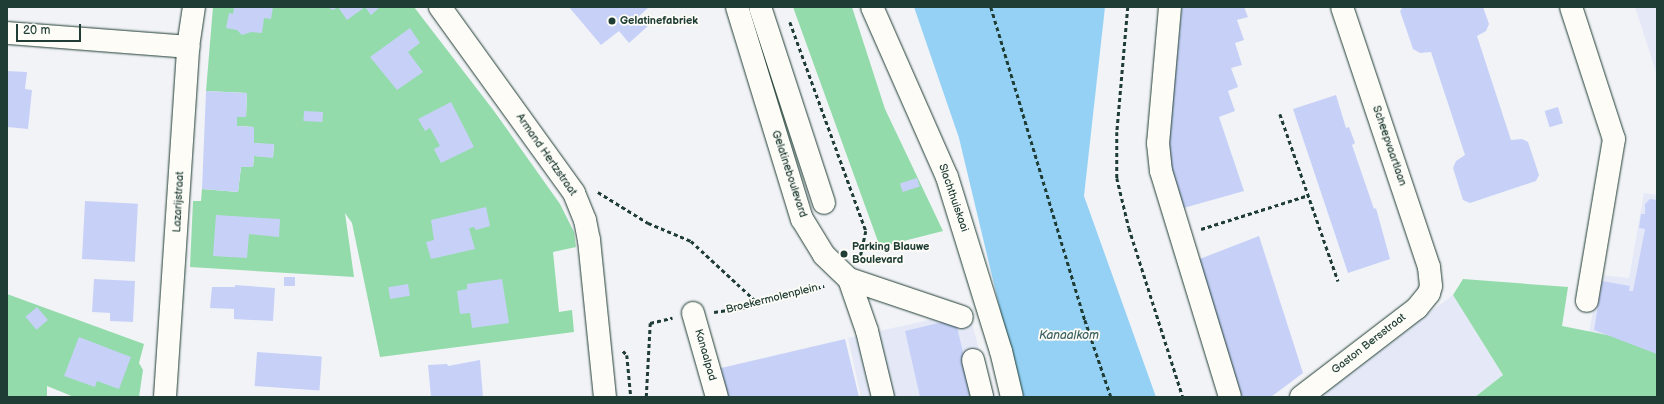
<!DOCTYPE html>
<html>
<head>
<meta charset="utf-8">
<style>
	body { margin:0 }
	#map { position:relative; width:1664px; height:404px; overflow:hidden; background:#f2f3f7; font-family:"Balsamiq Sans",sans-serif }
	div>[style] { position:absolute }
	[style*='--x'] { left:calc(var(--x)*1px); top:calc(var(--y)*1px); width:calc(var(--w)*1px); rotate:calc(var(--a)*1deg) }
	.built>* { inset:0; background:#e5e9f7 }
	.green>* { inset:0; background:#93dbaa }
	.water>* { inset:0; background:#94d1f5 }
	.building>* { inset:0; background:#c7d1f8; transform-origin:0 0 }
	.path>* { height:2.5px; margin-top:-1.25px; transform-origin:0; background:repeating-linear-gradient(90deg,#1f3d34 0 4px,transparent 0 7px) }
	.roads { filter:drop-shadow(0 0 1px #1f3d34) drop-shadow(0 0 1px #1f3d34) }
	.minor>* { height:22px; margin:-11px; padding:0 11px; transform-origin:11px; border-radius:11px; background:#fdfcf7 }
	.dots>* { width:11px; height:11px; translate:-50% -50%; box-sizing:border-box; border:2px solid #fdfcf7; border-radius:50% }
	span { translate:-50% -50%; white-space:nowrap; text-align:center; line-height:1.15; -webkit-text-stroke:3.5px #fdfcf7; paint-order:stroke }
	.poi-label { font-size:11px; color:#1f3d34; font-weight:700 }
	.left { translate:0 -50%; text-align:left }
	.street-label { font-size:11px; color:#1f3d34 }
	.water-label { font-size:12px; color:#3c6264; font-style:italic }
	.frame { position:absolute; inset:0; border:8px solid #1f3d34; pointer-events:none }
	.scale { position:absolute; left:16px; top:24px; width:65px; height:18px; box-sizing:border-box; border:2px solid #1f3d34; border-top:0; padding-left:5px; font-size:12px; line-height:14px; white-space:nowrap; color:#1f3d34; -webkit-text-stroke:3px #fdfcf7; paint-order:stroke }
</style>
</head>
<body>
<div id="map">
	<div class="built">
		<i style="clip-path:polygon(1635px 7px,1657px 7px,1657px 75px)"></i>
		<i style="clip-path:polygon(1644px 193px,1657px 195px,1657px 345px,1589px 332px,1600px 275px,1629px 278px)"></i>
		<i style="clip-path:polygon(1453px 295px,1503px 375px,1475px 397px,1314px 397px)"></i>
		<i style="clip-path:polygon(969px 311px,991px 397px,861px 397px,848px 338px)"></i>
	</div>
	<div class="green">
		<i style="clip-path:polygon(213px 7px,414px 7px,494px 111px,560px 204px,574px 232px,576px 247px,553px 252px,559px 312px,572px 310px,574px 332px,380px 357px,352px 223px,345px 213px,354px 277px,190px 267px,193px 201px,201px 201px,202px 189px,238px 192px,241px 167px,253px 167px,254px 156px,273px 157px,274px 145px,254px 143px,254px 127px,237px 126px,237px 117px,246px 117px,247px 93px,206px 91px)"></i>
		<i style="clip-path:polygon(793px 7px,852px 7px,885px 109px,943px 231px,880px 247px)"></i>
		<i style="clip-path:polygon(1463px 279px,1568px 287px,1562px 326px,1657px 345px,1657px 397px,1475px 397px,1503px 375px,1453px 295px)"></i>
		<i style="clip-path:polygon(7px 294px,144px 344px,139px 363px,143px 370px,139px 397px,74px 397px,47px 386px,47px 397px,7px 397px)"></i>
	</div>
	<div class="water">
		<i style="clip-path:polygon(914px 7px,1105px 7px,1084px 196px,1156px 397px,1021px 397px,959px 138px)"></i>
	</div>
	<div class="building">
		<i style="clip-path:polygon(234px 7px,273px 7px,271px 19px,264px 18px,262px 33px,251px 32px,242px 35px,237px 30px,226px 28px,229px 13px,233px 14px)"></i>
		<i style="clip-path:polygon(327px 7px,380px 7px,371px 15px,365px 7px,347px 20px,338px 7px,333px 10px)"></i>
		<i style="clip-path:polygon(569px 7px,649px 7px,639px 16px,648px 26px,629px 43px,619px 31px,601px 45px)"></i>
		<i style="clip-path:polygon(1182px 7px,1244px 7px,1248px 17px,1237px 20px,1244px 40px,1235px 43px,1242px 65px,1231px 68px,1238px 87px,1228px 91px,1235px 111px,1219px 117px,1244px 191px,1180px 209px,1169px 159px,1168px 147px)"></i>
		<i style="clip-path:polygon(1403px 7px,1483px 7px,1489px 24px,1486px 31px,1477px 36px,1511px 140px,1522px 139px,1528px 142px,1539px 175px,1536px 181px,1470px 203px,1463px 200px,1453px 168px,1456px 161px,1465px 155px,1431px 52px,1420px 53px,1413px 49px,1400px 11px)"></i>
		<i style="clip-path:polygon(410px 28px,420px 43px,408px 52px,423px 72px,397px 90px,370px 57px)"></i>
		<i style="clip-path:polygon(7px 71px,27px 72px,25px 89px,32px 90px,28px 129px,7px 127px)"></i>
		<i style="clip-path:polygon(206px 91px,247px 93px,246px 117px,237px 117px,237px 126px,254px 127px,254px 143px,274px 144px,273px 158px,254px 156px,253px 167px,241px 167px,238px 192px,202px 189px)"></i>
		<i style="clip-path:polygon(1336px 95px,1346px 128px,1349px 127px,1355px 143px,1352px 145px,1374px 209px,1376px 208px,1390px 259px,1348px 273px,1293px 109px)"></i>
		<i style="clip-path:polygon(451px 102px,474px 147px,441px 163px,434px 149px,440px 146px,430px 128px,425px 131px,418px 119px)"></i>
		<i style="left:1558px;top:107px;width:17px;height:14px;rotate:73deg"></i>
		<i style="left:304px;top:111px;width:19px;height:10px;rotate:3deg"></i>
		<i style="left:917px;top:178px;width:9px;height:18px;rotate:72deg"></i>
		<i style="clip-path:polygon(1650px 199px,1657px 200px,1657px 354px,1594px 330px,1602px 281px,1630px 286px,1629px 291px,1633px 291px,1645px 229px,1639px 228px,1641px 214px,1645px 214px,1645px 204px)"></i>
		<i style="left:85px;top:201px;width:53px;height:58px;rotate:3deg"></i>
		<i style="clip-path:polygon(486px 207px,490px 226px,476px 230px,474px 227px,469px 228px,475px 249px,431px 259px,426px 242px,434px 240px,431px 220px)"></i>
		<i style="clip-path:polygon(216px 215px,280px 219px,279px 237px,249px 234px,247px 258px,213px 256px)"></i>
		<i style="clip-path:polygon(1259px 236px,1303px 373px,1271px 397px,1242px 397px,1197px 260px)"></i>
		<i style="left:284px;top:277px;width:11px;height:9px"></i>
		<i style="clip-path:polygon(94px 279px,135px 281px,133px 322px,110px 321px,110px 313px,92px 312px)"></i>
		<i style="clip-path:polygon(502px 279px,509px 323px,472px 328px,470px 313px,460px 314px,457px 291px,467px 289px,467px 284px)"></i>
		<i style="left:408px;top:284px;width:12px;height:20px;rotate:81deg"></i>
		<i style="clip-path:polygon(235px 285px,275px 288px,273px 321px,234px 319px,234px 309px,210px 308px,212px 287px,235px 287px)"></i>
		<i style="left:37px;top:307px;width:17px;height:15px;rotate:50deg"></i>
		<i style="clip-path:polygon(955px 319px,974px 397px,920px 397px,905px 331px)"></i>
		<i style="clip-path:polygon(79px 337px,131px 357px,119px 389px,97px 381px,95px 387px,64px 376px)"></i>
		<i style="clip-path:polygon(845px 339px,859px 397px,728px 397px,721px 368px)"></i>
		<i style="left:257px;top:352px;width:65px;height:34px;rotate:4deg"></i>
		<i style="clip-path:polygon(480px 360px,483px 397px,431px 397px,428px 365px,447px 364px,448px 366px)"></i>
	</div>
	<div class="path">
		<i style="--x:991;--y:7;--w:327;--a:73.3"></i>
		<i style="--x:1085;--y:320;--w:81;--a:71.3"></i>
		<i style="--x:1128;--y:7;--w:125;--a:95"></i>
		<i style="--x:1117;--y:132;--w:46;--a:90"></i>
		<i style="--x:1117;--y:178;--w:51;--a:76.5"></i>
		<i style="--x:1129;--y:228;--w:177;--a:72.3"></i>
		<i style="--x:790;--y:22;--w:222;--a:70"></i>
		<i style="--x:866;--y:231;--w:29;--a:102"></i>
		<i style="--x:1280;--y:114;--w:177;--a:70.8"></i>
		<i style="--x:598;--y:192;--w:59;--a:31.8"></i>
		<i style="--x:648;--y:223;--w:47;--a:22.7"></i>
		<i style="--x:691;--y:241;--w:91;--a:42.8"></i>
		<i style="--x:1201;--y:229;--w:113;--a:-17.5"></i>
		<i style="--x:714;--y:312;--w:28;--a:-8"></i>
		<i style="--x:742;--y:308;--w:85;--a:-15"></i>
		<i style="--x:623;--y:351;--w:6;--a:45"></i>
		<i style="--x:627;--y:355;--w:42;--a:84.6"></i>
		<i style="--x:646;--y:397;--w:74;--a:-86.9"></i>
		<i style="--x:650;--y:323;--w:23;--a:-13"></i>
	</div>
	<div class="roads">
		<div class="minor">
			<i style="--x:440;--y:7;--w:229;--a:54.2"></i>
			<i style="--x:574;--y:193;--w:29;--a:68"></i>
			<i style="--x:585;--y:220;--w:20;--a:79"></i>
			<i style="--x:589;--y:240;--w:158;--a:84.2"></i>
			<i style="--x:737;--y:7;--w:222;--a:73"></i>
			<i style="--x:802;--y:219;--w:42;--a:58.6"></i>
			<i style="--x:824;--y:255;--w:35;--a:44"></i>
			<i style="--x:849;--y:279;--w:55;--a:70.9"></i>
			<i style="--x:867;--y:331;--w:68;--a:76.4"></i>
			<i style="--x:760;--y:7;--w:206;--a:71.9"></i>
			<i style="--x:872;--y:7;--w:186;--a:66.2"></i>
			<i style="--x:947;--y:177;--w:182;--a:72.8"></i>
			<i style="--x:1001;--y:351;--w:47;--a:76.6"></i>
			<i style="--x:1170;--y:7;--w:137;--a:95"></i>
			<i style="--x:1158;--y:143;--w:28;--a:84"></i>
			<i style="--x:1161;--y:171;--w:236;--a:73"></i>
			<i style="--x:1571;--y:7;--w:139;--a:72"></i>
			<i style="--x:1614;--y:139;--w:164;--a:99.5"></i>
			<i style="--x:7;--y:33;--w:182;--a:4.4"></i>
			<i style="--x:849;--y:279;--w:119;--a:18.6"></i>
			<i style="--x:693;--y:313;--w:87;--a:74.1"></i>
			<i style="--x:973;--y:360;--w:38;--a:76"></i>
			<i style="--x:165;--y:397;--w:351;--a:-86.2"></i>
			<i style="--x:188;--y:47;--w:40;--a:-81.5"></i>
			<i style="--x:1301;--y:397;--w:146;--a:-37.5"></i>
			<i style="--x:1417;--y:308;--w:19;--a:-51"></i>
			<i style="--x:1429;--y:293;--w:7;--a:-74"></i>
			<i style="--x:1431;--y:286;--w:19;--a:-96"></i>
			<i style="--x:1429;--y:267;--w:274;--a:-108.5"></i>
		</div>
	</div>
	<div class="dots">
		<i style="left:612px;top:21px;background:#1f3d34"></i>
		<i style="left:844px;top:254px;background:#1f3d34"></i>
	</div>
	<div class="poi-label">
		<span class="left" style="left:620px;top:21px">Gelatinefabriek</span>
		<span class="left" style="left:852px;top:254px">Parking Blauwe<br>Boulevard</span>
	</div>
	<div class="street-label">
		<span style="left:1389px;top:146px;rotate:71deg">Scheepvaartlaan</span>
		<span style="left:546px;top:155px;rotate:55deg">Armand Hertzstraat</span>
		<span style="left:789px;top:174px;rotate:72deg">Gelatineboulevard</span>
		<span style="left:953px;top:198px;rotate:71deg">Slachthuiskaai</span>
		<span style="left:179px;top:202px;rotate:-87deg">Lazarijstraat</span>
		<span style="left:772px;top:299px;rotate:-14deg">Broekermolenplein</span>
		<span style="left:1369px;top:344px;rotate:-38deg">Gaston Bersstraat</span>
		<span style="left:705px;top:355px;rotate:74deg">Kanaalpad</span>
	</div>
	<div class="water-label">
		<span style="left:1069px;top:336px">Kanaalkom</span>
	</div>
	<div class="frame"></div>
	<div class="scale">20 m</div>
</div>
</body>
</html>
